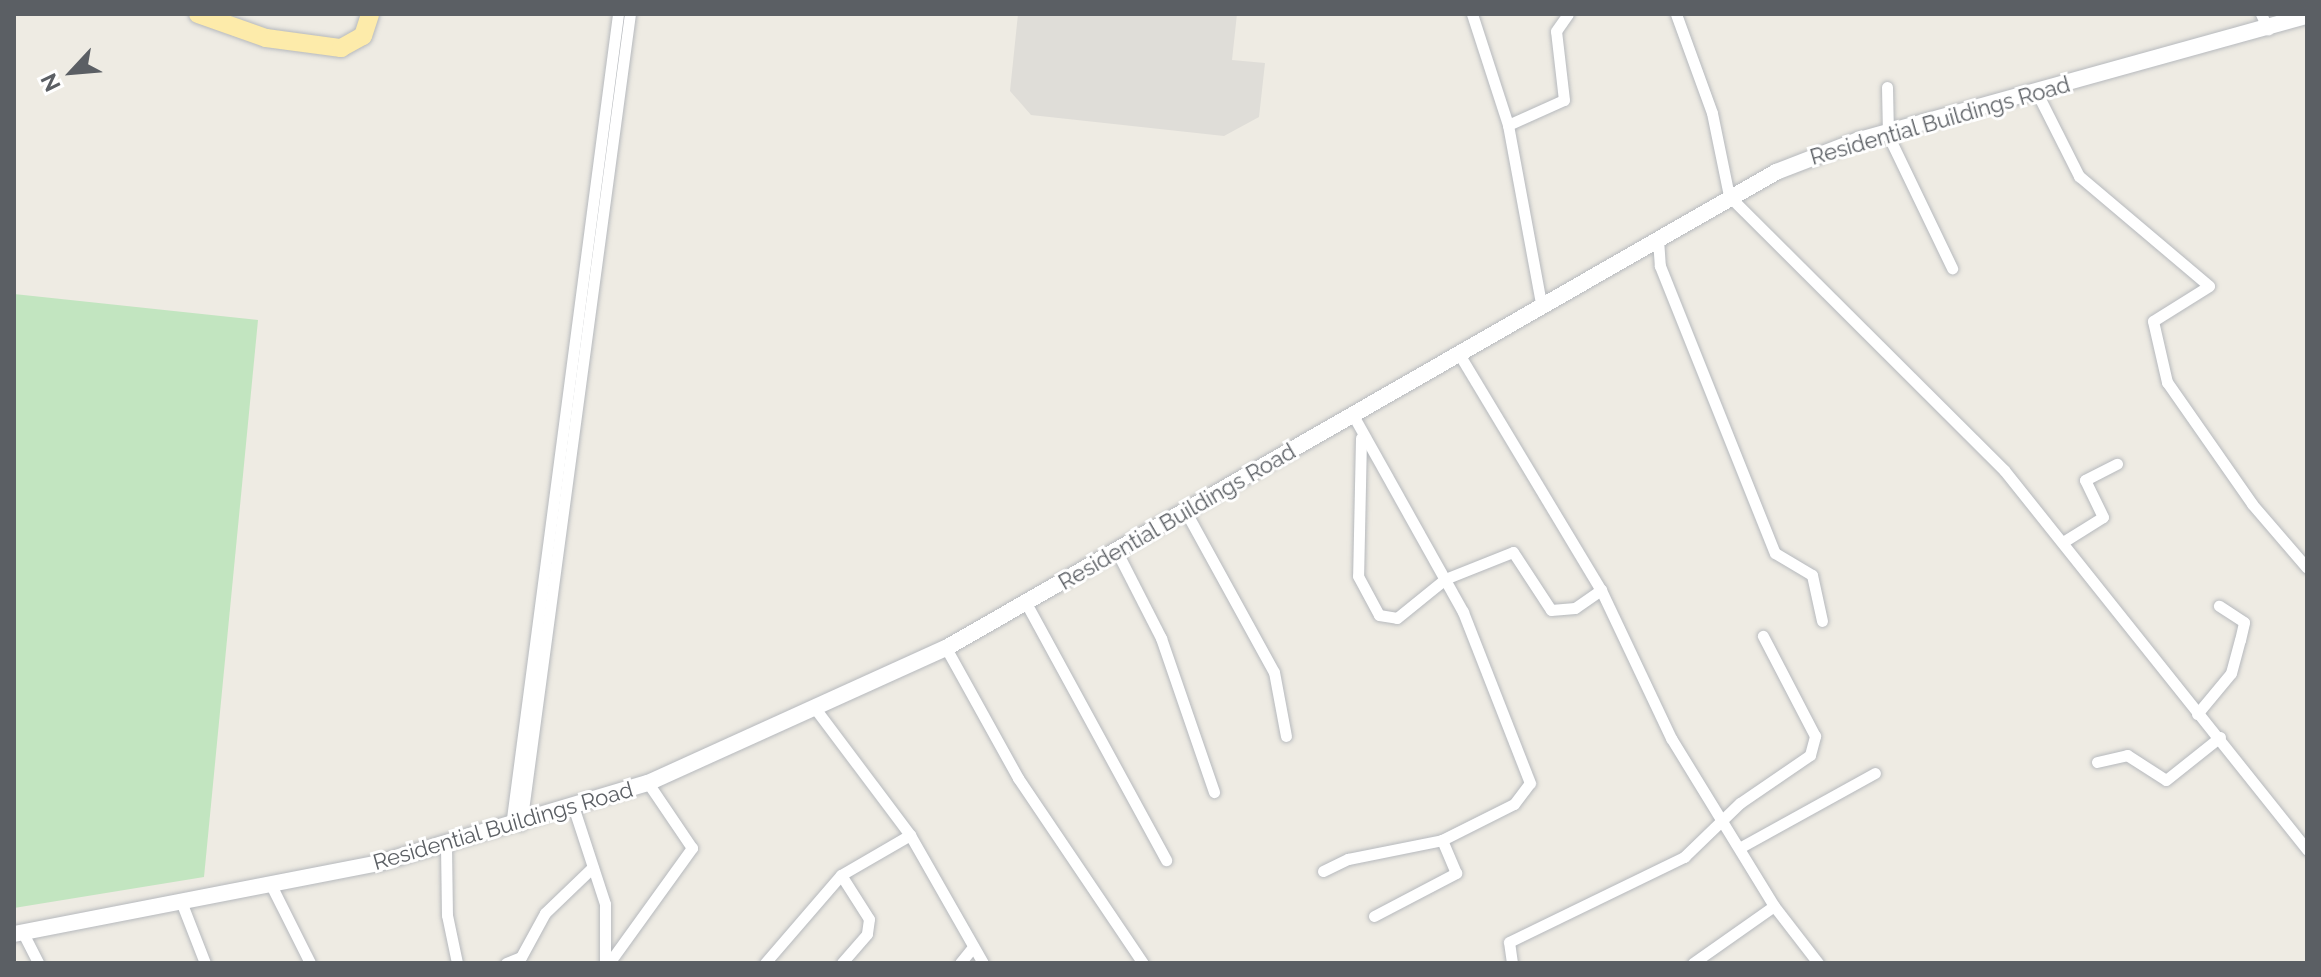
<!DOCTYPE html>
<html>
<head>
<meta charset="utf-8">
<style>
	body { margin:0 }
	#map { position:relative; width:2321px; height:977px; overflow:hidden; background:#eeebe3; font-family:Raleway,sans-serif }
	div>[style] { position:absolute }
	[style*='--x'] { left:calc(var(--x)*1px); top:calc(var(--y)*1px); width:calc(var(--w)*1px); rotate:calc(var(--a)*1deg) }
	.industrial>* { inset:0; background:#dfddd8 }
	.green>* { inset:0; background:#c2e5c0 }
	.roads { filter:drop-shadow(0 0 2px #b6b9bd) drop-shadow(0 0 2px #b6b9bd) }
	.street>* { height:11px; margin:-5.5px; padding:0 5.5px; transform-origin:5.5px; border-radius:5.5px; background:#fff }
	.secondary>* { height:16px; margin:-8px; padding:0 8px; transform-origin:8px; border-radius:8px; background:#fff }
	.primary>* { height:18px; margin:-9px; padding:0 9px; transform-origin:9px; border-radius:9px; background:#fdebaa }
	span { translate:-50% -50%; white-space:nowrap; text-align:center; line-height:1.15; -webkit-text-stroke:6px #fff; paint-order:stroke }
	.street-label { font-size:22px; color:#5b5f64 }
	.frame { position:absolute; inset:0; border:16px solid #5b5f64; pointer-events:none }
	.north { position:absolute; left:32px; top:32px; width:80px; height:80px; -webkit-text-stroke:6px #fff; paint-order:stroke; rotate:244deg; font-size:22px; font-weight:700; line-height:32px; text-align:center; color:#5b5f64 }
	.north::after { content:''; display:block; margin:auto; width:28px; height:36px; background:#5b5f64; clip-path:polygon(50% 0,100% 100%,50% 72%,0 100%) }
</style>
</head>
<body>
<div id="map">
	<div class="industrial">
		<i style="clip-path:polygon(1018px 14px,1237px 14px,1232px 60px,1265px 63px,1259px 117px,1224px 136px,1031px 115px,1010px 91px)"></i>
	</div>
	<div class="green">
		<i style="clip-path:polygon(14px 294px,258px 320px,204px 877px,14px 908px)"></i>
	</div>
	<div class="roads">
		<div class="street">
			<i style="--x:1472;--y:14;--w:117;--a:72"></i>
			<i style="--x:1508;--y:125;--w:186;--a:79.5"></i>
			<i style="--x:1676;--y:14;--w:105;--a:70"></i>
			<i style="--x:1712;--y:113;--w:85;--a:78.4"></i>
			<i style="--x:1729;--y:196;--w:388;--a:44.9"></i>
			<i style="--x:2004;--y:470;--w:486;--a:51.4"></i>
			<i style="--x:2261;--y:14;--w:17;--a:65"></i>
			<i style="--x:1887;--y:87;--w:48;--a:88.8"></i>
			<i style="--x:1888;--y:135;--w:148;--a:64.3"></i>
			<i style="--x:2038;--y:95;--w:91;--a:63.2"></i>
			<i style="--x:2079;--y:176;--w:170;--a:40.2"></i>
			<i style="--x:2209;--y:286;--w:66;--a:148"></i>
			<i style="--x:2153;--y:321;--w:63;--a:77.1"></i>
			<i style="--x:2167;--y:382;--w:149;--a:55.1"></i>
			<i style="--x:2252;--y:504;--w:84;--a:49.3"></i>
			<i style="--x:1508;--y:125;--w:61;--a:-24.1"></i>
			<i style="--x:1564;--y:100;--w:69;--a:-96.6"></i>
			<i style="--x:1556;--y:31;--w:21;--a:-55"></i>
			<i style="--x:1658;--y:239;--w:27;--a:86"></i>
			<i style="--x:1660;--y:266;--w:309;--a:68.2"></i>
			<i style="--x:1775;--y:553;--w:43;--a:30.7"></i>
			<i style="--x:1812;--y:575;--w:47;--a:77.7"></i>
			<i style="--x:1459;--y:354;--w:275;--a:59"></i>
			<i style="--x:1601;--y:590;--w:164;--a:64.7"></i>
			<i style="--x:1671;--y:738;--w:197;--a:58.5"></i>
			<i style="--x:1774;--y:906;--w:72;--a:52.3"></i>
			<i style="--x:1361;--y:438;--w:138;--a:91.2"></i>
			<i style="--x:1358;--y:576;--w:44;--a:61.7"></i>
			<i style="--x:1379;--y:615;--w:18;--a:9"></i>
			<i style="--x:1397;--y:618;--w:62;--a:-39.1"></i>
			<i style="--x:1445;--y:579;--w:73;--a:-21.7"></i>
			<i style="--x:1513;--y:552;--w:69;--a:56.8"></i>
			<i style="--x:1551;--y:610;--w:24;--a:-5"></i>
			<i style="--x:1575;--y:608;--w:32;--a:-35"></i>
			<i style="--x:1187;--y:514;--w:180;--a:61.2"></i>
			<i style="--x:1274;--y:672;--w:65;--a:79.4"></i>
			<i style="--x:2063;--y:542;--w:47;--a:-32"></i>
			<i style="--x:2103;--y:517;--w:41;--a:-115.9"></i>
			<i style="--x:2085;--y:480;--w:36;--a:-27"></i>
			<i style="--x:1117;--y:552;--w:97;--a:62.9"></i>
			<i style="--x:1161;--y:638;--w:163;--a:71"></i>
			<i style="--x:1026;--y:603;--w:293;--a:61.4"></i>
			<i style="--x:946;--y:648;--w:149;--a:61"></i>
			<i style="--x:1018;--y:778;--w:223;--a:56"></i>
			<i style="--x:817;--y:711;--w:155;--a:53.1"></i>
			<i style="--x:910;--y:835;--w:147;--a:60.3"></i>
			<i style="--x:2197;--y:714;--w:53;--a:-50.3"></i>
			<i style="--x:2231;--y:673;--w:34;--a:-75"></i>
			<i style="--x:2240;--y:640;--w:18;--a:-77"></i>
			<i style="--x:2244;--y:622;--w:30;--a:-147"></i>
			<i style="--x:2097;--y:762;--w:31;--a:-13"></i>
			<i style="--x:2127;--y:755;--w:46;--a:32.7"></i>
			<i style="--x:2166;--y:780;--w:69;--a:-38.5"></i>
			<i style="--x:574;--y:809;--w:100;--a:71.9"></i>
			<i style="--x:605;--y:904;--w:59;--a:90"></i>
			<i style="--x:521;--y:825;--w:818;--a:-82.35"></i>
			<i style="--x:511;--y:826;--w:819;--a:-82.49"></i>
			<i style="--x:446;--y:845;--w:70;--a:89.2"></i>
			<i style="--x:447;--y:915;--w:49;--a:78.2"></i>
			<i style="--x:1741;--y:847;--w:153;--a:-28.9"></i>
			<i style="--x:1323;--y:871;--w:28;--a:-26"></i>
			<i style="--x:1348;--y:859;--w:96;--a:-11.4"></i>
			<i style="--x:1442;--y:840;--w:80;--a:-26.6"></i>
			<i style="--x:1514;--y:804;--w:26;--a:-53"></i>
			<i style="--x:1530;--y:783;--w:184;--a:-111.4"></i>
			<i style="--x:1463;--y:612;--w:226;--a:-119.2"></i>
			<i style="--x:841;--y:875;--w:52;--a:57.5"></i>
			<i style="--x:869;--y:919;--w:15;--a:98"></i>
			<i style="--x:867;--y:934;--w:38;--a:131"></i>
			<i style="--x:272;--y:887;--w:85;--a:63.4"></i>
			<i style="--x:182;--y:904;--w:63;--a:68.7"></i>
			<i style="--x:1374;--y:916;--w:93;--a:-27.7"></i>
			<i style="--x:1456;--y:873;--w:36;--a:-113"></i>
			<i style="--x:23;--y:933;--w:34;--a:63"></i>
			<i style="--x:506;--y:963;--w:16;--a:-22"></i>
			<i style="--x:521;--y:957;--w:50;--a:-61.4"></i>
			<i style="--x:545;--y:913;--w:66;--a:-43.8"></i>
			<i style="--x:609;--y:963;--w:142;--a:-54.2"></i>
			<i style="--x:692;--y:848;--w:78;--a:-124.1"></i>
			<i style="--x:765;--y:963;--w:116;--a:-49.2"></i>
			<i style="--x:841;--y:875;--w:80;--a:-30.1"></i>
			<i style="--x:960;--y:963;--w:21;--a:-51"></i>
			<i style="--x:1512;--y:963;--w:21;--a:-98"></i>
			<i style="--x:1509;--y:942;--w:195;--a:-25.9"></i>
			<i style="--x:1684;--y:857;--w:78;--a:-44"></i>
			<i style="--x:1740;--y:803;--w:85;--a:-34.4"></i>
			<i style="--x:1810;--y:755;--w:20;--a:-75"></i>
			<i style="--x:1815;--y:736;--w:113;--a:-117.5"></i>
			<i style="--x:1693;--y:963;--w:99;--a:-35.1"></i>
		</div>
		<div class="secondary">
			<i style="--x:14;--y:934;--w:372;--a:-11"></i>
			<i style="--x:379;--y:863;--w:281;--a:-16.6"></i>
			<i style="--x:648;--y:783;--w:327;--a:-24.4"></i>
			<i style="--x:946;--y:648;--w:957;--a:-29.83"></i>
			<i style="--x:1776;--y:172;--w:89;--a:-21.1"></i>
			<i style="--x:1859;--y:140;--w:465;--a:-15.5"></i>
		</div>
		<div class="primary">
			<i style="--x:198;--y:14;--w:72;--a:19.4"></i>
			<i style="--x:266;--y:38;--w:76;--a:7.6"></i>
			<i style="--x:341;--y:48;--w:25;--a:-29"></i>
			<i style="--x:363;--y:36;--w:23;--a:-72"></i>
		</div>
	</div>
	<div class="street-label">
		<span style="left:1940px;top:121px;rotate:-16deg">Residential Buildings Road</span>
		<span style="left:1177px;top:517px;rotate:-30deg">Residential Buildings Road</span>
		<span style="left:503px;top:826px;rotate:-16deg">Residential Buildings Road</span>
	</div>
	<div class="frame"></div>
	<div class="north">N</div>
</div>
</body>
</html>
